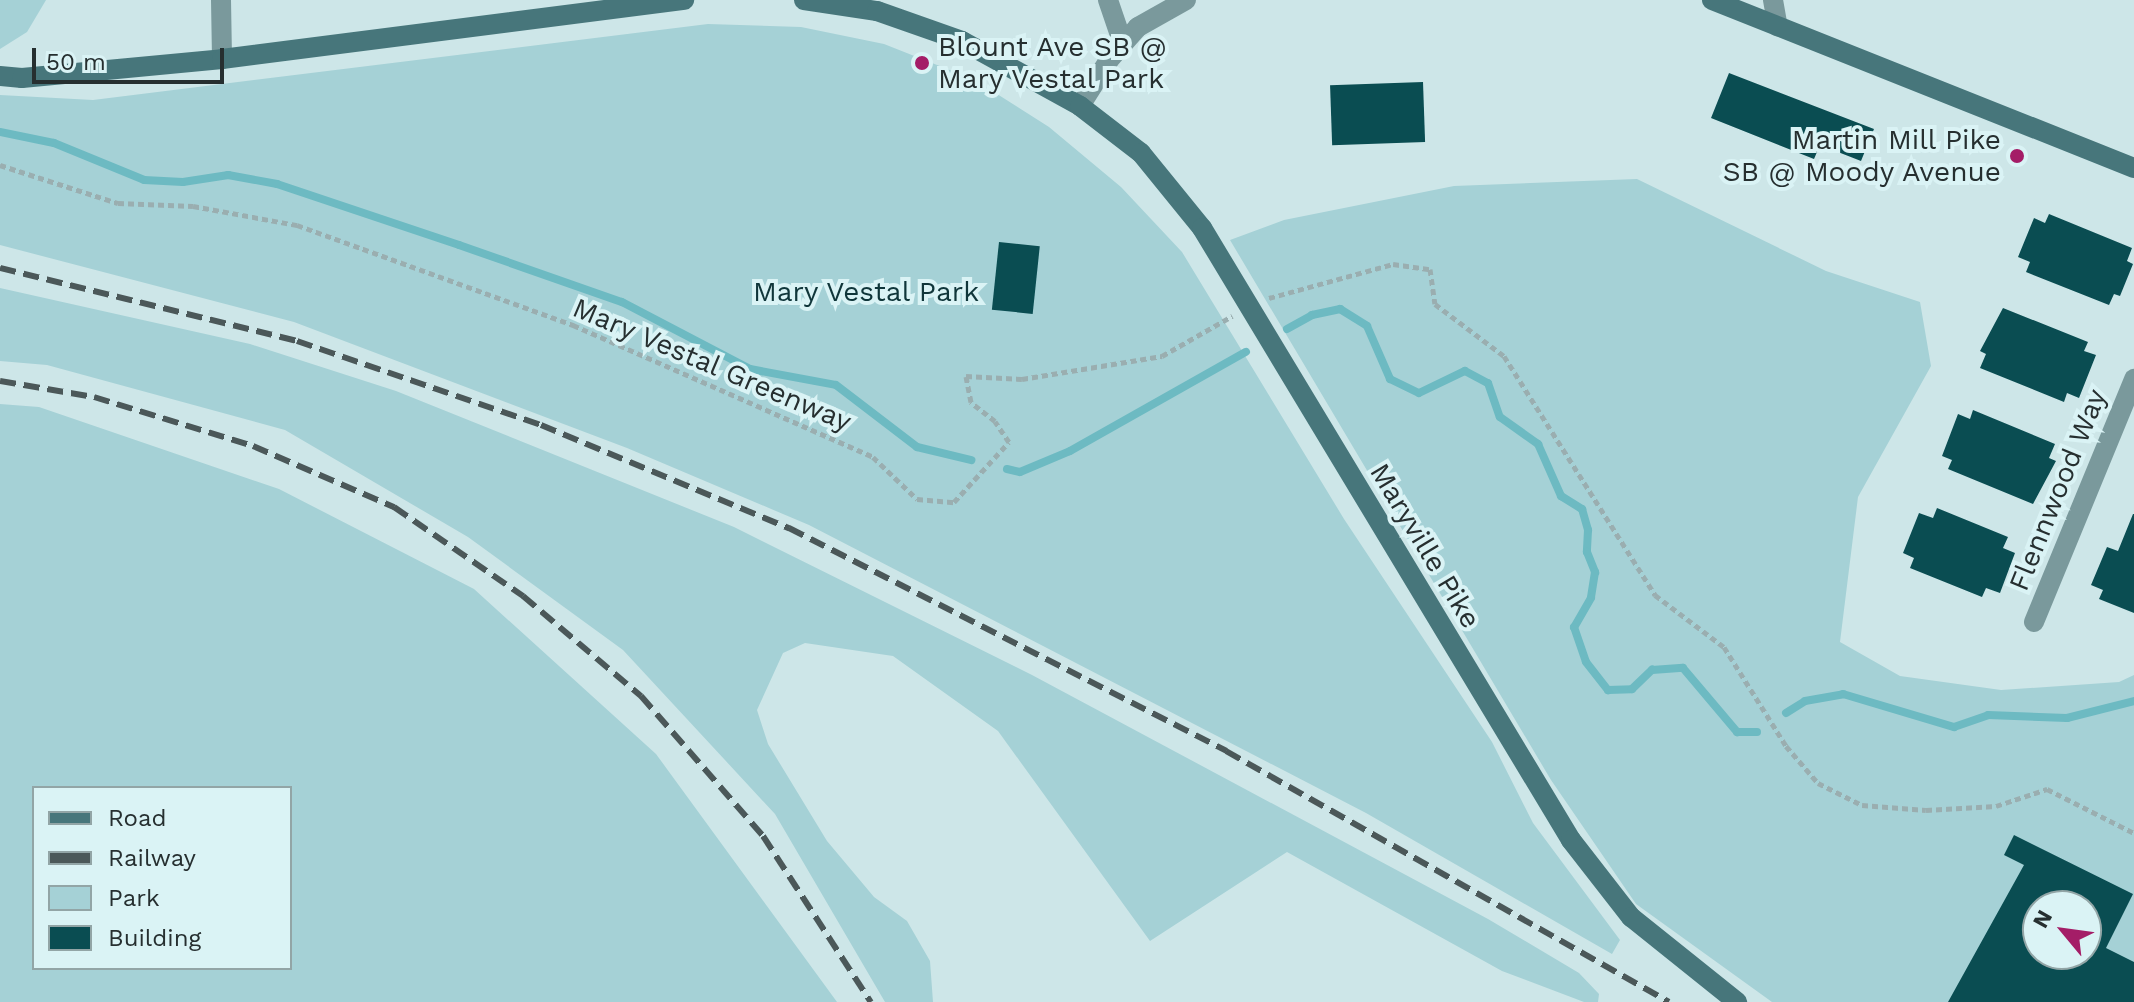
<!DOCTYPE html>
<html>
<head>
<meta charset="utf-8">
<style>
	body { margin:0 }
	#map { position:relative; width:2134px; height:1002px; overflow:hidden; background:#cde6e8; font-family:"Work Sans",sans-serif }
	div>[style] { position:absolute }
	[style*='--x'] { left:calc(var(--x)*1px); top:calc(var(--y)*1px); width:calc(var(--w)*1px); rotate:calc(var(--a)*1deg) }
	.green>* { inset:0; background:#a5d1d6 }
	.stream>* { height:8px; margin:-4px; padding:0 4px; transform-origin:4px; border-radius:4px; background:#6dbac2 }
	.building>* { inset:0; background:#0a4d52; transform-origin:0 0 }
	.path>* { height:5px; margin-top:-2.5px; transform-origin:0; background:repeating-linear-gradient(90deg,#9aaeb0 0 6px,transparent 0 10px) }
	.street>* { height:20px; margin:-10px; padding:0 10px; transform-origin:10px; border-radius:10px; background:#7a999c }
	.secondary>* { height:20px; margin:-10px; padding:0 10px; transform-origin:10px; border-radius:10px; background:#47767b }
	.rail>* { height:6px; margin-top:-3px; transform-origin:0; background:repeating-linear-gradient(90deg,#4b5859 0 16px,transparent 0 24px) }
	.dots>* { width:22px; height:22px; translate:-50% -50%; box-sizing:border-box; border:4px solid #daf3f5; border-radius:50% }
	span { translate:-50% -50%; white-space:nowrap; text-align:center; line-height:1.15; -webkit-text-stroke:8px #daf3f5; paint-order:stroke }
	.poi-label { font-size:28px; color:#262f30 }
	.left { translate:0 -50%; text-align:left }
	.right { translate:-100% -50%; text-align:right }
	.park-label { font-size:28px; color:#10363a }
	.street-label { font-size:28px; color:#262f30 }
	.legend { position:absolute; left:32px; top:786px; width:260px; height:184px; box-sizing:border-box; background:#daf3f5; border:2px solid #92a5a6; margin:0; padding:10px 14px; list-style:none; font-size:24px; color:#262f30 }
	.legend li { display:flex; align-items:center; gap:16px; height:40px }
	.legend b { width:40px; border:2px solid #92a5a6 }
	.north { position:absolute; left:2022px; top:890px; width:80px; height:80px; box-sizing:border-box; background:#daf3f5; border:2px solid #92a5a6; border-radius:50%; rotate:299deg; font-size:22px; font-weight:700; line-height:32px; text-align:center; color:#262f30 }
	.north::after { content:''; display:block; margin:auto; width:28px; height:36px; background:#a41d67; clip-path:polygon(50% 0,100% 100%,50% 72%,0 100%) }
	.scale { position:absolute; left:32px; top:48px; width:192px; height:36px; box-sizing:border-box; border:4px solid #262f30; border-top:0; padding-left:10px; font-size:24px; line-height:28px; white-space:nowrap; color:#262f30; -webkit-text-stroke:6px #daf3f5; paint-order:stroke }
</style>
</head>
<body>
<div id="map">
	<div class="green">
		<i style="clip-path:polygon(0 0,46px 0,27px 32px,0 49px)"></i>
		<i style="clip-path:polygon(708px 24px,801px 27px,884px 44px,975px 80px,1049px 127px,1121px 187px,1182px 252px,1344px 519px,1492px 742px,1533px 823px,1620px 940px,1612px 954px,1366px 813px,809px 525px,627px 448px,294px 322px,0 245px,0 95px,93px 100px)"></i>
		<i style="clip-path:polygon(evenodd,1637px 179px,1826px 271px,1920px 302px,1931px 366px,1858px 497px,1840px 642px,1900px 676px,2001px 690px,2119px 682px,2134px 675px,2134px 1002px,1772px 1002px,1636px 904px,1551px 780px,1230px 240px,1284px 220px,1454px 186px,1637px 179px,2038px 906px,2086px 906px,2086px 954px,2038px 954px,2038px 906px)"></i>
		<i style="clip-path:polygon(0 288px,250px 344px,396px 391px,734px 527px,1032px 675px,1488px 919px,1579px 973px,1599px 994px,1598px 1002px,1584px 1002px,1502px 971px,1287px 852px,1150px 941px,998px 731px,893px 656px,805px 643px,783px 653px,757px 710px,768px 744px,827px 841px,874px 897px,907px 921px,930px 961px,933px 1002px,885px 1002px,775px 814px,623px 650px,468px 537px,285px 430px,47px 365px,0 361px)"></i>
		<i style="clip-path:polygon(evenodd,0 404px,39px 407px,279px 489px,474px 589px,656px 754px,837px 1002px,0 1002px,0 404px,34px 788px,290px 788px,290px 968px,34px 968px,34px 788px)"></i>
	</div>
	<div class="stream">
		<i style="--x:0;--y:132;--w:55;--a:11.5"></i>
		<i style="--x:54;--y:143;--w:97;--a:22.3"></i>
		<i style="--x:144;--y:180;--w:39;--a:3"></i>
		<i style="--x:183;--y:182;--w:46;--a:-8.8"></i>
		<i style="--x:228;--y:175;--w:50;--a:10.4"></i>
		<i style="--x:277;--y:184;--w:192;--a:18.5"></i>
		<i style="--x:459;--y:245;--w:173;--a:19.3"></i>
		<i style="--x:622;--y:302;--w:144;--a:27.6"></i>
		<i style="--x:750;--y:369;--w:87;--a:10.5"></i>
		<i style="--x:836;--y:385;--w:102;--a:37.4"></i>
		<i style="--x:917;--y:447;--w:56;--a:13.5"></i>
		<i style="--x:1287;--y:329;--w:29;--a:-29"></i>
		<i style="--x:1312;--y:315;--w:29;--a:-12"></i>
		<i style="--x:1340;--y:309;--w:32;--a:32"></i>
		<i style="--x:1367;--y:326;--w:58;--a:66.5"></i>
		<i style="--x:1390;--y:379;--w:32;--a:26"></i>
		<i style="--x:1419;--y:393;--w:51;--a:-25.6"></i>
		<i style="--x:1465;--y:371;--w:26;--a:28"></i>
		<i style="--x:1488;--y:383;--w:36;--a:71"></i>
		<i style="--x:1500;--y:417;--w:47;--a:35.4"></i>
		<i style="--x:1538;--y:444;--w:57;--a:66.1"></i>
		<i style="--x:1561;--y:496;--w:25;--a:32"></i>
		<i style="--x:1582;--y:509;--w:22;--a:74"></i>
		<i style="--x:1588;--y:530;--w:22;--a:93"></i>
		<i style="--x:1587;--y:552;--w:22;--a:68"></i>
		<i style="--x:1595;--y:572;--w:26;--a:99"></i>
		<i style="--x:1591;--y:598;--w:34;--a:120"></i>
		<i style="--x:1574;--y:627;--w:37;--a:71"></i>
		<i style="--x:1586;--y:662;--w:36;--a:52"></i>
		<i style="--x:1608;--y:690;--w:24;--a:-2"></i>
		<i style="--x:1632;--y:689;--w:28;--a:-44"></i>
		<i style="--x:1652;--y:670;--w:31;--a:-4"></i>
		<i style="--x:1683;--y:668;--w:84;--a:49.8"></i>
		<i style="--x:1737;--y:732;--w:20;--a:0"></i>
		<i style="--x:1007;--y:469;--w:13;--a:13"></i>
		<i style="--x:1020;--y:472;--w:54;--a:-22.8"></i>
		<i style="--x:1070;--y:451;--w:202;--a:-29.4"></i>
		<i style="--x:1786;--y:713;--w:22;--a:-32"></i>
		<i style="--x:1805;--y:701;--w:39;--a:-10"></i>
		<i style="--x:1843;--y:694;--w:116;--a:16.6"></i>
		<i style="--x:1954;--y:727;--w:36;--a:-19"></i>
		<i style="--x:1988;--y:715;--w:79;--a:2.2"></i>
		<i style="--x:2067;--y:718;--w:69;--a:-14.2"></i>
	</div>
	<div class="building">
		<i style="clip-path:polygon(1729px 73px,1874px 129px,1861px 161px,1820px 145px,1814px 159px,1711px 118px)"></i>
		<i style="left:1423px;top:82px;width:60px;height:93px;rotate:88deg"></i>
		<i style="clip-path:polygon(2049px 214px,2132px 248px,2127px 261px,2133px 264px,2120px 296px,2114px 294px,2109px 305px,2026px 272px,2030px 262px,2018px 257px,2034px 218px,2045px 223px)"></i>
		<i style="left:999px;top:242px;width:41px;height:68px;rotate:6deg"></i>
		<i style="clip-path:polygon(2003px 308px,2088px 342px,2084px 351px,2096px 355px,2079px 398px,2067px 393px,2064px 402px,1980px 368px,1986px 354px,1980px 351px)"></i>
		<i style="clip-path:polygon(1973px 410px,2055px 444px,2049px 458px,2056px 461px,2033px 504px,1948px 469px,1952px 460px,1942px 456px,1958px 414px,1970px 419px)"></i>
		<i style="clip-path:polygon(1937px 508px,2008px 537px,2003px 548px,2015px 553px,2000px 593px,1986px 588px,1982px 597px,1910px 568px,1914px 558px,1903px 553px,1919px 513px,1933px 518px)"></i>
		<i style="clip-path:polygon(2133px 514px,2134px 514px,2134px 613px,2099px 599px,2103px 590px,2091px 585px,2107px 547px,2118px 551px)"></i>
		<i style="clip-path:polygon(evenodd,2014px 835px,2133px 894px,2106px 948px,2134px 962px,2134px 1002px,1948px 1002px,2024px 865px,2004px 855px,2014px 835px,2038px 906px,2086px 906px,2086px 954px,2038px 954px,2038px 906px)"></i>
	</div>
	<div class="path">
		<i style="--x:0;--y:165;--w:124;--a:17.9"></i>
		<i style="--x:118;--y:203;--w:75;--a:2.3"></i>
		<i style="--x:193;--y:206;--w:106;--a:10.4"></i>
		<i style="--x:297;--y:225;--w:294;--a:19.9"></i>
		<i style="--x:573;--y:325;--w:328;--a:23.7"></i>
		<i style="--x:873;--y:457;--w:61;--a:43.7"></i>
		<i style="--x:917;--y:499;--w:37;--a:5"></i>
		<i style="--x:954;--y:502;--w:81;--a:-47.5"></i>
		<i style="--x:1009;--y:442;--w:25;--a:-124"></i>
		<i style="--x:995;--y:421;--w:31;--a:-142"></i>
		<i style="--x:971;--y:402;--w:26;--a:-101"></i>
		<i style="--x:966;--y:376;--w:56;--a:3.1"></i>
		<i style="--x:1022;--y:379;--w:142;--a:-9.3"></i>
		<i style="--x:1162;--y:356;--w:81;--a:-29.7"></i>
		<i style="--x:1269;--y:298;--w:129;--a:-15.3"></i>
		<i style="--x:1393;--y:264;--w:37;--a:8"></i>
		<i style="--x:1430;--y:269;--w:35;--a:82"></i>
		<i style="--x:1435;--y:304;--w:86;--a:37"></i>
		<i style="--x:1504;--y:356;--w:283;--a:57.7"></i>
		<i style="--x:1655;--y:595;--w:86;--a:37"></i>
		<i style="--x:1724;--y:647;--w:117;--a:57.9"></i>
		<i style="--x:1786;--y:746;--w:49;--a:49.1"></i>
		<i style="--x:1818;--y:783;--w:49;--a:26.6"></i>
		<i style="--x:1862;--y:805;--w:64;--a:4.5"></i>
		<i style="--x:1926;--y:810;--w:70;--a:-3.3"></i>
		<i style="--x:1996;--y:806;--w:54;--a:-18.4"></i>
		<i style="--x:2047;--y:789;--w:97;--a:26.8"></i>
	</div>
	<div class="street">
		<i style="--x:221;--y:0;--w:59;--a:89"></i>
		<i style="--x:1108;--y:0;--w:46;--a:71.2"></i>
		<i style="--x:1773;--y:0;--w:27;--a:80"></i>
		<i style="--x:1080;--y:106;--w:54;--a:-57.8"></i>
		<i style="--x:1109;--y:60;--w:44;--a:-48.7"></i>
		<i style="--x:1138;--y:27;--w:55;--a:-29.4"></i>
		<i style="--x:2034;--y:622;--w:263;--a:-67.6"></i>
	</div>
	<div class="secondary">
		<i style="--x:804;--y:0;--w:74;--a:8.6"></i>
		<i style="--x:877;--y:11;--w:90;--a:19.4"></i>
		<i style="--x:962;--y:41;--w:135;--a:28.8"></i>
		<i style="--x:1080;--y:106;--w:77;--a:37.6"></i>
		<i style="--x:1141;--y:153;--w:97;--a:50.9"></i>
		<i style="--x:1202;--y:228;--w:715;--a:58.91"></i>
		<i style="--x:1571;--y:840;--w:98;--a:52.1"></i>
		<i style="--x:1631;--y:917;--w:136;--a:38.7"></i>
		<i style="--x:1712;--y:0;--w:454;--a:21.7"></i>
		<i style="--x:0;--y:76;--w:22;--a:5"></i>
		<i style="--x:22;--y:78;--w:201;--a:-5.4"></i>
		<i style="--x:222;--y:59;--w:466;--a:-7.3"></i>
	</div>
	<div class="rail">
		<i style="--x:0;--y:268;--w:306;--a:13.8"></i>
		<i style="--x:297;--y:341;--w:258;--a:19"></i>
		<i style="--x:541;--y:425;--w:269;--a:22.6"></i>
		<i style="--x:789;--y:528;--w:491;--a:27"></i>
		<i style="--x:1226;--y:751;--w:509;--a:29.54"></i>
		<i style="--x:0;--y:381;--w:95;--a:9.7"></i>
		<i style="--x:94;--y:397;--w:166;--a:17.1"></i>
		<i style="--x:253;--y:446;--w:154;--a:23.4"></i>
		<i style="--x:394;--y:507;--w:157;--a:34.6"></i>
		<i style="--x:523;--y:596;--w:155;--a:40.3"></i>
		<i style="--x:641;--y:696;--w:186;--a:48.9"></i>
		<i style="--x:763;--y:836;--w:198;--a:57"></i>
	</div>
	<div class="dots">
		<i style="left:922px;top:63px;background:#a41d67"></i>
		<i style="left:2017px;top:156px;background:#a41d67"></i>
	</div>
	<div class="poi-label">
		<span class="left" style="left:938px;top:63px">Blount Ave SB @<br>Mary Vestal Park</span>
		<span class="right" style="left:2001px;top:156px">Martin Mill Pike<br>SB @ Moody Avenue</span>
	</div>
	<div class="park-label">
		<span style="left:866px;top:292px">Mary Vestal Park</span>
	</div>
	<div class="street-label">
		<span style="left:712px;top:365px;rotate:23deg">Mary Vestal Greenway</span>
		<span style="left:2058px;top:490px;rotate:-68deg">Flennwood Way</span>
		<span style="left:1425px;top:546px;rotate:59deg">Maryville Pike</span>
	</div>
	<ul class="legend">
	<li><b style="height:10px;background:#47767b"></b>Road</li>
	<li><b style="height:10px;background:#4b5859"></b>Railway</li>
	<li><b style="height:22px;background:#a5d1d6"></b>Park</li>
	<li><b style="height:22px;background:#0a4d52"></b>Building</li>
	</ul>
	<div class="north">N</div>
	<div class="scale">50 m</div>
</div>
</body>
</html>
